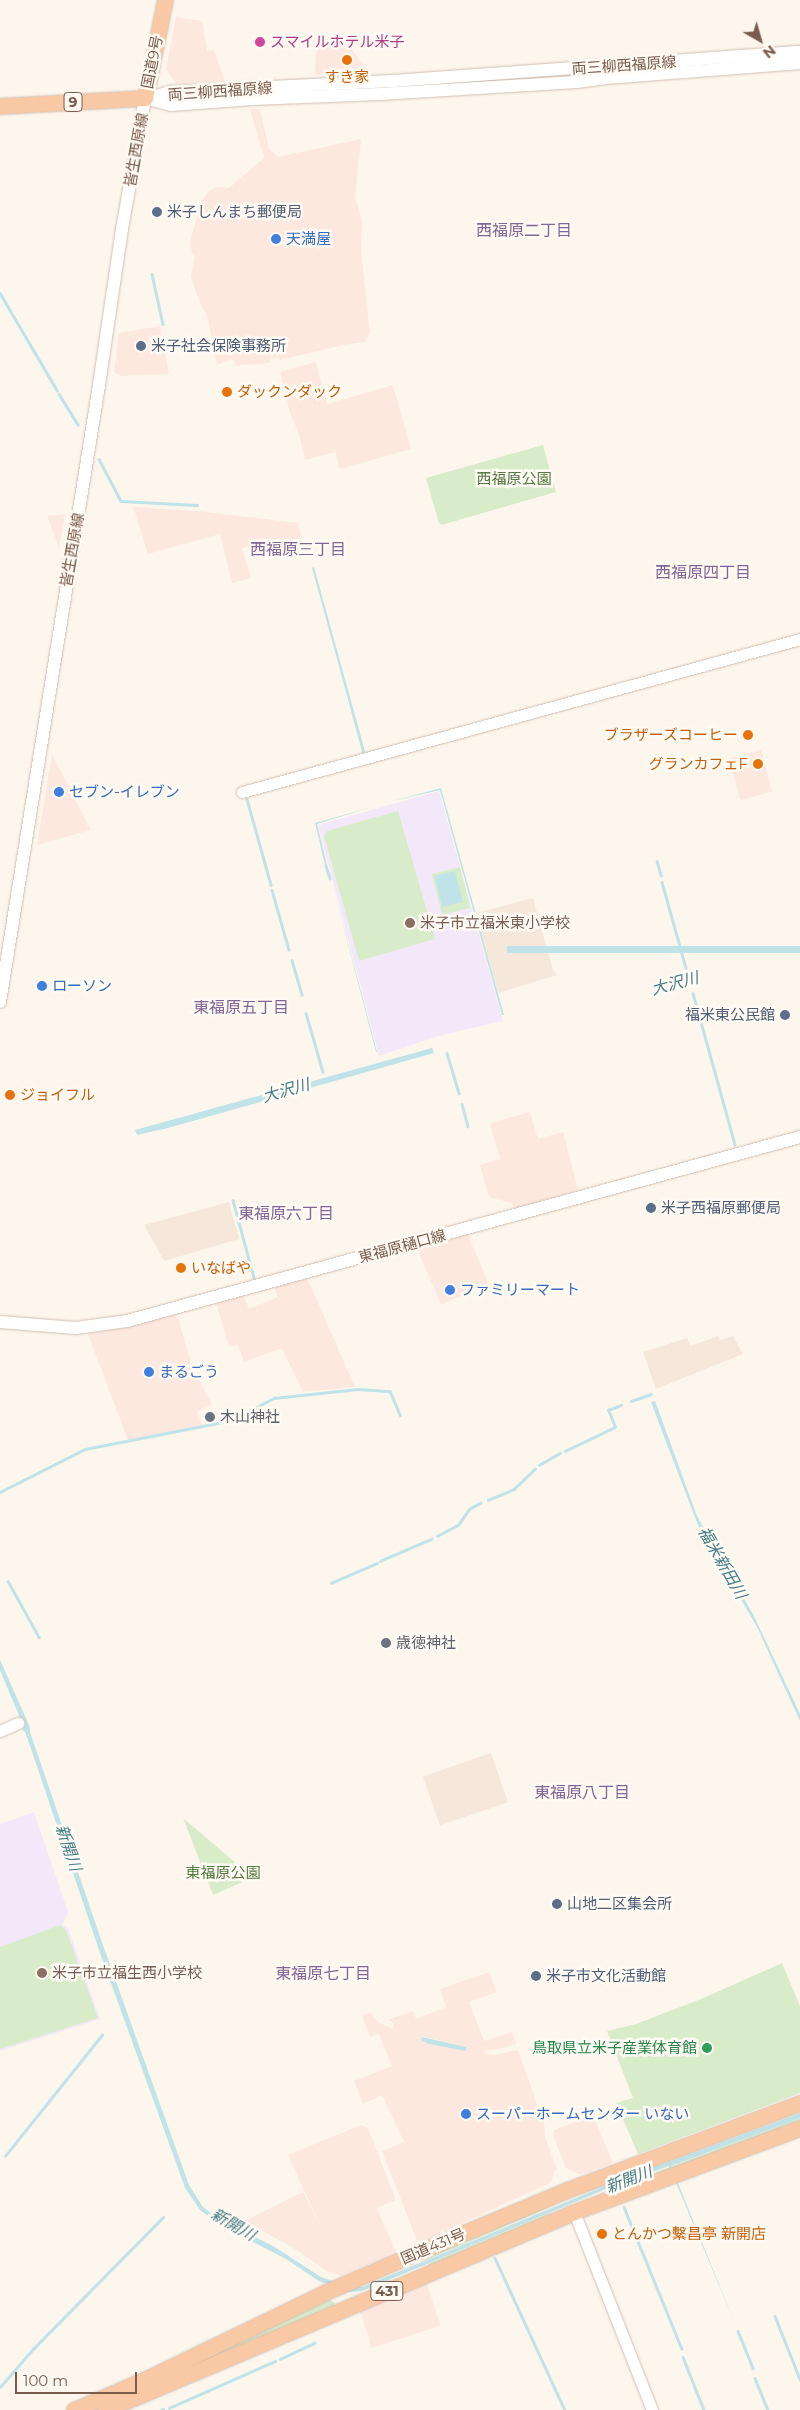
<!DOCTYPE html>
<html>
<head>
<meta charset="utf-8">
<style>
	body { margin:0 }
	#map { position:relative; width:800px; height:2410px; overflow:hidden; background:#fdf6ec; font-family:Montserrat,"Noto Sans JP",sans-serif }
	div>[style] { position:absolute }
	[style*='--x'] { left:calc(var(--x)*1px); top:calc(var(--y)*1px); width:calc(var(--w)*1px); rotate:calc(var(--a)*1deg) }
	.residential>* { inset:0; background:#f5e8da; transform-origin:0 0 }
	.commercial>* { inset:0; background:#fde8e0; transform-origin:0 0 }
	.education>* { inset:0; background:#f3e8fa }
	.green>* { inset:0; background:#d8ecc9; transform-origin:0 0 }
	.water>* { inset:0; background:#bfe3e8; transform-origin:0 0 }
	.stream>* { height:2.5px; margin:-1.25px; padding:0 1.25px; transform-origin:1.25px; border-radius:1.25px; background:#bfe3e8 }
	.roads { filter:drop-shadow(0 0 1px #d1beb0) drop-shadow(0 0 1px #d1beb0) }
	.tertiary>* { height:11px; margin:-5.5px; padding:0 5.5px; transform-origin:5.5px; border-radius:5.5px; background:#fff }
	.secondary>* { height:12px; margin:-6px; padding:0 6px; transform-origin:6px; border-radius:6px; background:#fff }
	.trunk>* { height:15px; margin:-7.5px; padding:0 7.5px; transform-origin:7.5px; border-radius:7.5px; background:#f9c8a4 }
	.dots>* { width:14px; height:14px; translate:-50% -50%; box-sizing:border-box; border:2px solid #fffaf3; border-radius:50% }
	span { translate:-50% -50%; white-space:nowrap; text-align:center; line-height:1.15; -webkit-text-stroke:5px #fffaf3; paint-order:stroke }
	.shield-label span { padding:1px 4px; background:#fffaf3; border:1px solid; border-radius:4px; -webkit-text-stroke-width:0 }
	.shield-label { font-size:14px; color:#7a5c4d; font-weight:700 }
	.hotel-label { font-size:15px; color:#b23c85 }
	.left { translate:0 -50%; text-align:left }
	.street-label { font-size:15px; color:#7a5c4d }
	.food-label { font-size:15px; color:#c56008 }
	.right { translate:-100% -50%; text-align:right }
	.service-label { font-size:15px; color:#4e5e75 }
	.shop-label { font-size:15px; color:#366cbe }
	.park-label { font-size:15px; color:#537a41 }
	.education-label { font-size:15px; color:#785e54 }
	.worship-label { font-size:15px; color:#5b616d }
	.leisure-label { font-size:15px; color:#27864d }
	.neighbourhood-label { font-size:16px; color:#846695 }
	.water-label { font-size:16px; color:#437c86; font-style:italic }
	.north { position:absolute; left:735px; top:15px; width:50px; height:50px; -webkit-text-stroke:4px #fffaf3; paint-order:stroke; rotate:142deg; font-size:14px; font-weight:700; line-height:20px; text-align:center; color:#7a5c4d }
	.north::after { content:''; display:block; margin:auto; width:18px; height:22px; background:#7a5c4d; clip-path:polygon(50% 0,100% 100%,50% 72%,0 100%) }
	.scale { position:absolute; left:15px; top:2372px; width:122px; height:22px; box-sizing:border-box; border:2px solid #7a5c4d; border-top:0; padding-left:6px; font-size:15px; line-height:18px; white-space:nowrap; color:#7a5c4d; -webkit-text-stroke:4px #fffaf3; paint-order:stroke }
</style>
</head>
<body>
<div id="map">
	<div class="residential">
		<i style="clip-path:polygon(533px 898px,553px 970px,557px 975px,498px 993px,476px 913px)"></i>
		<i style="clip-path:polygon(229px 1202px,239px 1239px,164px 1261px,144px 1225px)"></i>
		<i style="clip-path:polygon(718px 1336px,720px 1340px,733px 1336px,743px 1354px,656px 1389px,643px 1352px,687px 1338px,690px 1346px)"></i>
		<i style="left:491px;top:1753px;width:52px;height:72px;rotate:71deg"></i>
	</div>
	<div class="commercial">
		<i style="clip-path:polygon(176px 17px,202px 21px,207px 51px,214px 50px,225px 81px,177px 84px,166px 70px)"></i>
		<i style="clip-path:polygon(338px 32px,369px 72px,315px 75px,316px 52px)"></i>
		<i style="clip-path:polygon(250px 109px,260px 109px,269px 149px,278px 157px,361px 139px,355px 196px,362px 221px,361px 250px,370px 333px,364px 342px,343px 345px,280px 360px,278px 358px,271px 359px,269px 363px,234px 366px,235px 362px,231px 359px,217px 365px,207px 315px,201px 306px,191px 277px,195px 255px,192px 253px,190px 242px,201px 203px,209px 191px,217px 187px,229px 188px,264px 158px)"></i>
		<i style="clip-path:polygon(160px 326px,169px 374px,121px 376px,114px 372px,119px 333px)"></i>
		<i style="clip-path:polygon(316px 362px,327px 404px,393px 385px,411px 449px,340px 469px,335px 452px,305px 460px,299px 434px,290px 413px,280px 372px)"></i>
		<i style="clip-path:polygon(133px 507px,198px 511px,298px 523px,302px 538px,268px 548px,266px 541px,242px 548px,251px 578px,232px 583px,220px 534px,148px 554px)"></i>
		<i style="clip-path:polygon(65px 514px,59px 548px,47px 516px)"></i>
		<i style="left:761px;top:750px;width:43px;height:33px;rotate:75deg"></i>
		<i style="clip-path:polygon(52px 754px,91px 830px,37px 845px)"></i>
		<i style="clip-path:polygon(530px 1112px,538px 1139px,563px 1132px,578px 1190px,514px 1209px,512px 1203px,489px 1197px,480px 1165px,500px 1159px,490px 1123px)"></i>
		<i style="clip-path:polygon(465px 1235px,469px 1236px,488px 1283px,441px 1305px,417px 1248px)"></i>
		<i style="clip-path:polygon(307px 1278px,355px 1387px,303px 1392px,282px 1348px,244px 1362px,238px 1345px,229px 1347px,216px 1302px,243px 1295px,249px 1309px,278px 1297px,274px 1287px)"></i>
		<i style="clip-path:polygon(172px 1314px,178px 1318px,191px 1363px,212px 1405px,197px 1411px,202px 1425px,128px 1440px,88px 1334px)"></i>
		<i style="clip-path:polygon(evenodd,489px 1972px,497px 1992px,469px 2002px,484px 2041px,512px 2032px,516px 2044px,494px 2050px,484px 2050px,484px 2053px,494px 2055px,518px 2050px,544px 2124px,545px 2137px,557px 2169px,554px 2171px,552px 2181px,546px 2185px,418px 2243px,382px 2151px,404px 2142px,382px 2095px,363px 2104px,354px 2081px,392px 2066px,379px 2034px,370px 2037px,362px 2016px,370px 2012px,378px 2022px,392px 2029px,394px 2023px,387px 2020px,413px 2011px,416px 2019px,446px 2007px,440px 1989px,489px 1972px,422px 2036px,466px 2047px,466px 2051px,429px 2044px,421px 2040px,422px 2036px)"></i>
		<i style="clip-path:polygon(593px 2115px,613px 2163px,580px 2175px,566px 2168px,553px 2135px,554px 2130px)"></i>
		<i style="clip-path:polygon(361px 2125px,368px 2128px,396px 2200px,377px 2208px,396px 2252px,341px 2276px,327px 2271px,292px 2247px,244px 2221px,303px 2192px,320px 2225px,288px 2155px)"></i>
		<i style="left:427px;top:2284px;width:44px;height:72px;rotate:72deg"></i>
	</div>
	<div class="education">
		<i style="clip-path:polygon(439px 791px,503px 1021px,442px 1035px,379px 1056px,318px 825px)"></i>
		<i style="clip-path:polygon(34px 1812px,68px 1912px,62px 1925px,68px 1928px,100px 2019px,0 2051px,0 1824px)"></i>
	</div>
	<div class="green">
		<i style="clip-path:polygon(543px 445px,556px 492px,441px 525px,439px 523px,426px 478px)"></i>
		<i style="clip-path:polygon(398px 811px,435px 939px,359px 961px,324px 836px,327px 831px)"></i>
		<i style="left:460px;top:867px;width:42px;height:29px;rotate:76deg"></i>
		<i style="clip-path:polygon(183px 1818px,243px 1869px,259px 1875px,213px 1895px)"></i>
		<i style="clip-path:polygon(60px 1925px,66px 1930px,98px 2018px,0 2049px,0 1947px)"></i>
		<i style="clip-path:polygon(782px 1963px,800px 2006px,800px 2093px,638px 2154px,616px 2103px,633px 2098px,607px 2031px,636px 2024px,701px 1999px)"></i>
		<i style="clip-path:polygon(800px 2112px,587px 2192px,585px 2188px,755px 2125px)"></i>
		<i style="clip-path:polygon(800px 2118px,800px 2122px,659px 2175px,624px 2184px,588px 2198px)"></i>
		<i style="clip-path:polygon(547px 2207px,548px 2208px,426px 2260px,428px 2254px)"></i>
		<i style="clip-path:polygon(550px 2213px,551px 2217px,430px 2266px,428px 2264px)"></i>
		<i style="clip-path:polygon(330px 2300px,335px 2303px,334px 2307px,154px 2381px,260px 2329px)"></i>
	</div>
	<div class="water">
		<i style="clip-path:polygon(314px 567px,366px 755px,363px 755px,334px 648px,312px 568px)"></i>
		<i style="clip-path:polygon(441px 788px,504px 1015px,502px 1015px,440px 790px,389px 802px)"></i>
		<i style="clip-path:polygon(372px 807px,317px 824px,328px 869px,326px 869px,315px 823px)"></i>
		<i style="left:455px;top:871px;width:32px;height:21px;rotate:76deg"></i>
		<i style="clip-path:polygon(330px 875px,377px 1052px,376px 1052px)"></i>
		<i style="left:800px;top:946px;width:7px;height:293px;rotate:90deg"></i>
		<i style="clip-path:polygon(432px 1048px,434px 1053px,168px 1128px,137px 1135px,135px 1130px)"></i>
		<i style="clip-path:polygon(655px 1401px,697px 1516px,754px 1616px,800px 1714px,800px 1721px,757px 1627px,698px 1525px,663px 1434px,651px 1402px)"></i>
		<i style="clip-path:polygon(0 1660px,30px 1727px,30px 1732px,104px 1948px,189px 2185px,203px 2207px,219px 2219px,273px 2246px,321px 2277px,351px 2287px,362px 2287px,612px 2183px,800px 2113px,800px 2118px,671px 2166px,736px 2326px,669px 2166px,606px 2189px,362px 2291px,349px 2292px,319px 2281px,286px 2259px,218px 2224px,200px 2210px,185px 2188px,179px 2171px,99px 1950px,26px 1734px,23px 1730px,20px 1718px,0 1670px)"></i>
		<i style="clip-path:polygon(422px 2037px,466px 2047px,466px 2051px,429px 2044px,421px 2040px)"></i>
	</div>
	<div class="stream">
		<i style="--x:152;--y:274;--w:51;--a:77.6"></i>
		<i style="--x:0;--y:293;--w:113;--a:59.6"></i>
		<i style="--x:59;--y:394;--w:36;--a:58"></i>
		<i style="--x:99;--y:459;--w:47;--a:62.4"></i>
		<i style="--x:121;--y:501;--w:76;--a:3"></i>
		<i style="--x:247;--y:799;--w:89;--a:74.4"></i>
		<i style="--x:657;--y:861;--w:15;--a:74"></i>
		<i style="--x:326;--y:866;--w:13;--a:72"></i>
		<i style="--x:662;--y:882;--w:89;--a:74.4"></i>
		<i style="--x:272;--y:890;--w:62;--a:74.2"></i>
		<i style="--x:292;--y:960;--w:36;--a:74"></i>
		<i style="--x:693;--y:993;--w:157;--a:74.5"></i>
		<i style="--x:306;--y:1013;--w:61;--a:73.9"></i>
		<i style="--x:447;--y:1053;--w:42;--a:73.3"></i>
		<i style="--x:462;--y:1104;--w:23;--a:75"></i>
		<i style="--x:233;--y:1200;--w:81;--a:74.9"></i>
		<i style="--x:631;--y:1401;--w:21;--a:-19"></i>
		<i style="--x:229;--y:1421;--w:51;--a:-27.1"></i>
		<i style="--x:274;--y:1398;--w:84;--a:-6.1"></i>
		<i style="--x:358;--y:1389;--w:32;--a:4"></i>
		<i style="--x:390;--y:1391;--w:26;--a:67"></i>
		<i style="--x:565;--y:1451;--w:55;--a:-25.6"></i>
		<i style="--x:615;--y:1427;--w:18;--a:-112"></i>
		<i style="--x:608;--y:1410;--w:14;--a:-21"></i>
		<i style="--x:539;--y:1465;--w:24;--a:-30"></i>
		<i style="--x:0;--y:1492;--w:95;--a:-26.8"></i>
		<i style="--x:85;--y:1449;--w:140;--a:-11.1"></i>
		<i style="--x:488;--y:1500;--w:28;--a:-23"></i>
		<i style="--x:514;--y:1489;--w:29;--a:-44"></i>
		<i style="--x:437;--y:1536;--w:24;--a:-28"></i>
		<i style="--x:458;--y:1525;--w:19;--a:-55"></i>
		<i style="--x:469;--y:1509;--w:13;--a:-29"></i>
		<i style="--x:380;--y:1561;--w:56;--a:-23.3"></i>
		<i style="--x:8;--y:1581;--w:64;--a:61"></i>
		<i style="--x:331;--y:1583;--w:50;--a:-23.5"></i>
		<i style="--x:5;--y:2156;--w:155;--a:-51.3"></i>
		<i style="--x:624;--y:2207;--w:153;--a:67.8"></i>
		<i style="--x:495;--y:2258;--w:167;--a:65.3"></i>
		<i style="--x:775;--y:2316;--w:68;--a:68.4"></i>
		<i style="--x:738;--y:2331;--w:40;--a:68"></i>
		<i style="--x:683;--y:2357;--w:57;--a:68.4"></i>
		<i style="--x:280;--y:2359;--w:38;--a:-25"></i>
		<i style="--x:755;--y:2378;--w:35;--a:68"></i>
		<i style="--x:0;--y:2387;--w:50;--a:-49"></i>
		<i style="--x:33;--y:2349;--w:185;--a:-45.4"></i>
		<i style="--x:169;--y:2408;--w:116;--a:-23.9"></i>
		<i style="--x:161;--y:2410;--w:2;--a:-27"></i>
	</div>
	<div class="roads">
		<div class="tertiary">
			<i style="--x:242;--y:792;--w:579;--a:-15.33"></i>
			<i style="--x:0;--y:1731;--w:20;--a:-24"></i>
			<i style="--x:574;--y:2212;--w:213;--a:68.5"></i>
		</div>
		<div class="secondary">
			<i style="--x:145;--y:98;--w:27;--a:15"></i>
			<i style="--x:171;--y:105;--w:82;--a:-4.2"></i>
			<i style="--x:253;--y:99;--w:127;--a:-2.3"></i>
			<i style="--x:380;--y:94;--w:197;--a:-3.5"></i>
			<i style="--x:577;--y:82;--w:29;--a:-8"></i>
			<i style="--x:606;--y:78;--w:195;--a:-4.4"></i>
			<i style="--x:148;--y:98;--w:23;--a:-15"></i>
			<i style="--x:170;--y:92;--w:223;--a:-2.8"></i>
			<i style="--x:393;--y:81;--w:408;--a:-4.1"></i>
			<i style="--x:0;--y:1002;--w:625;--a:-80.88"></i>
			<i style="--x:99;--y:385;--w:158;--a:-81.6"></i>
			<i style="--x:122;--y:229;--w:133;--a:-80"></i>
			<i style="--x:0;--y:1322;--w:76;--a:4.5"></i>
			<i style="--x:76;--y:1328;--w:51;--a:-7.8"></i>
			<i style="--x:127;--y:1321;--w:698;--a:-15.29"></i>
		</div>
		<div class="trunk">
			<i style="--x:0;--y:106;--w:145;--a:-3.2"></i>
			<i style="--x:145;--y:98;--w:100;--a:-78.5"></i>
			<i style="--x:74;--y:2410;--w:78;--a:-23.3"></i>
			<i style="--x:146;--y:2379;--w:200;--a:-25.8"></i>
			<i style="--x:326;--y:2292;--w:100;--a:-23.5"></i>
			<i style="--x:418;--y:2252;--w:161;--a:-22.6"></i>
			<i style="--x:567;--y:2190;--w:249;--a:-20.5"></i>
			<i style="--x:105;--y:2410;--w:509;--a:-22.89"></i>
			<i style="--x:574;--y:2212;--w:241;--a:-20.4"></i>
		</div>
	</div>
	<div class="dots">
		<i style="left:260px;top:42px;background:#d1479c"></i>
		<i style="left:347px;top:60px;background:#e8710a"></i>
		<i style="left:157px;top:212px;background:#5c6f8a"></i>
		<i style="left:276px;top:239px;background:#3f7fe0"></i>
		<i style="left:141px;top:346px;background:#5c6f8a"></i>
		<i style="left:227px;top:392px;background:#e8710a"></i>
		<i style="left:748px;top:735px;background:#e8710a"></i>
		<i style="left:758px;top:764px;background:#e8710a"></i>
		<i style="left:59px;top:792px;background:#3f7fe0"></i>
		<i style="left:410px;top:923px;background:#8d6e63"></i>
		<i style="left:42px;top:986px;background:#3f7fe0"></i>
		<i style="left:785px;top:1015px;background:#5c6f8a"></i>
		<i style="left:10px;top:1095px;background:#e8710a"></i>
		<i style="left:651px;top:1208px;background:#5c6f8a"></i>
		<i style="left:181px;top:1268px;background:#e8710a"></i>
		<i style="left:450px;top:1290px;background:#3f7fe0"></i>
		<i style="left:149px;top:1372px;background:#3f7fe0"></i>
		<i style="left:210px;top:1417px;background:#6b7280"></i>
		<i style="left:386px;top:1643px;background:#6b7280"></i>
		<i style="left:557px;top:1904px;background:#5c6f8a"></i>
		<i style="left:42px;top:1973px;background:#8d6e63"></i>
		<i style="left:536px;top:1976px;background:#5c6f8a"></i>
		<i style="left:707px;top:2048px;background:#2e9e5b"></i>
		<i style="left:466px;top:2114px;background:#3f7fe0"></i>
		<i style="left:602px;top:2234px;background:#e8710a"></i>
	</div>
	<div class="shield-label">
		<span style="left:73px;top:102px">9</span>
		<span style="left:387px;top:2291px">431</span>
	</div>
	<div class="hotel-label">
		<span class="left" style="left:270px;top:42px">スマイルホテル米子</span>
	</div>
	<div class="street-label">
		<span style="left:152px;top:62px;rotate:-79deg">国道9号</span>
		<span style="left:624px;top:65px;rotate:-4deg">両三柳西福原線</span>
		<span style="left:220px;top:91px;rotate:-4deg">両三柳西福原線</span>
		<span style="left:136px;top:150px;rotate:-80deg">皆生西原線</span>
		<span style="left:72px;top:550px;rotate:-80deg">皆生西原線</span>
		<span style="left:402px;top:1246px;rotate:-15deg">東福原樋口線</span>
		<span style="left:433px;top:2246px;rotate:-23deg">国道431号</span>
	</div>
	<div class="food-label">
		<span style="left:347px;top:77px">すき家</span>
		<span class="left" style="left:237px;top:392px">ダックンダック</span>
		<span class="right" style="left:738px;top:735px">ブラザーズコーヒー</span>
		<span class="right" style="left:748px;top:764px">グランカフェF</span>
		<span class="left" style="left:20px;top:1095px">ジョイフル</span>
		<span class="left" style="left:191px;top:1268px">いなばや</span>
		<span class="left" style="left:612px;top:2234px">とんかつ繫昌亭 新開店</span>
	</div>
	<div class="service-label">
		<span class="left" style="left:167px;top:212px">米子しんまち郵便局</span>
		<span class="left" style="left:151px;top:346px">米子社会保険事務所</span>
		<span class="right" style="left:775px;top:1015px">福米東公民館</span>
		<span class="left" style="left:661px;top:1208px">米子西福原郵便局</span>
		<span class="left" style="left:567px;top:1904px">山地二区集会所</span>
		<span class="left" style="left:546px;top:1976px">米子市文化活動館</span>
	</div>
	<div class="shop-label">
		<span class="left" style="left:286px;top:239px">天満屋</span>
		<span class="left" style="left:69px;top:792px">セブン-イレブン</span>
		<span class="left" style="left:52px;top:986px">ローソン</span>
		<span class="left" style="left:460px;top:1290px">ファミリーマート</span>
		<span class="left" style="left:159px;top:1372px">まるごう</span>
		<span class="left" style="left:476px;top:2114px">スーパーホームセンター いない</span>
	</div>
	<div class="park-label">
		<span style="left:514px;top:479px">西福原公園</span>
		<span style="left:223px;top:1873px">東福原公園</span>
	</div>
	<div class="education-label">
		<span class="left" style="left:420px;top:923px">米子市立福米東小学校</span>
		<span class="left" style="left:52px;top:1973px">米子市立福生西小学校</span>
	</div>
	<div class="worship-label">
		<span class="left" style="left:220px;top:1417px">木山神社</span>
		<span class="left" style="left:396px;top:1643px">歳徳神社</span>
	</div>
	<div class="leisure-label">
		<span class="right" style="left:697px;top:2048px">鳥取県立米子産業体育館</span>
	</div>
	<div class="neighbourhood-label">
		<span style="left:524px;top:231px">西福原二丁目</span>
		<span style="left:298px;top:550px">西福原三丁目</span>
		<span style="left:703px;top:573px">西福原四丁目</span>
		<span style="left:241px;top:1008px">東福原五丁目</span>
		<span style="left:286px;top:1214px">東福原六丁目</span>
		<span style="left:582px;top:1793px">東福原八丁目</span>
		<span style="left:323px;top:1974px">東福原七丁目</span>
	</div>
	<div class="water-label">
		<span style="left:675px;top:984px;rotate:-15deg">大沢川</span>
		<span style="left:286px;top:1091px;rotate:-16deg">大沢川</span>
		<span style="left:722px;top:1563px;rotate:60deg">福米新田川</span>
		<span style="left:68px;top:1848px;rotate:71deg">新開川</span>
		<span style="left:629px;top:2180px;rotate:-21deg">新開川</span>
		<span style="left:233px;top:2225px;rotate:30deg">新開川</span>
	</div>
	<div class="north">N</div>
	<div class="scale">100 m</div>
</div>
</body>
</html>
